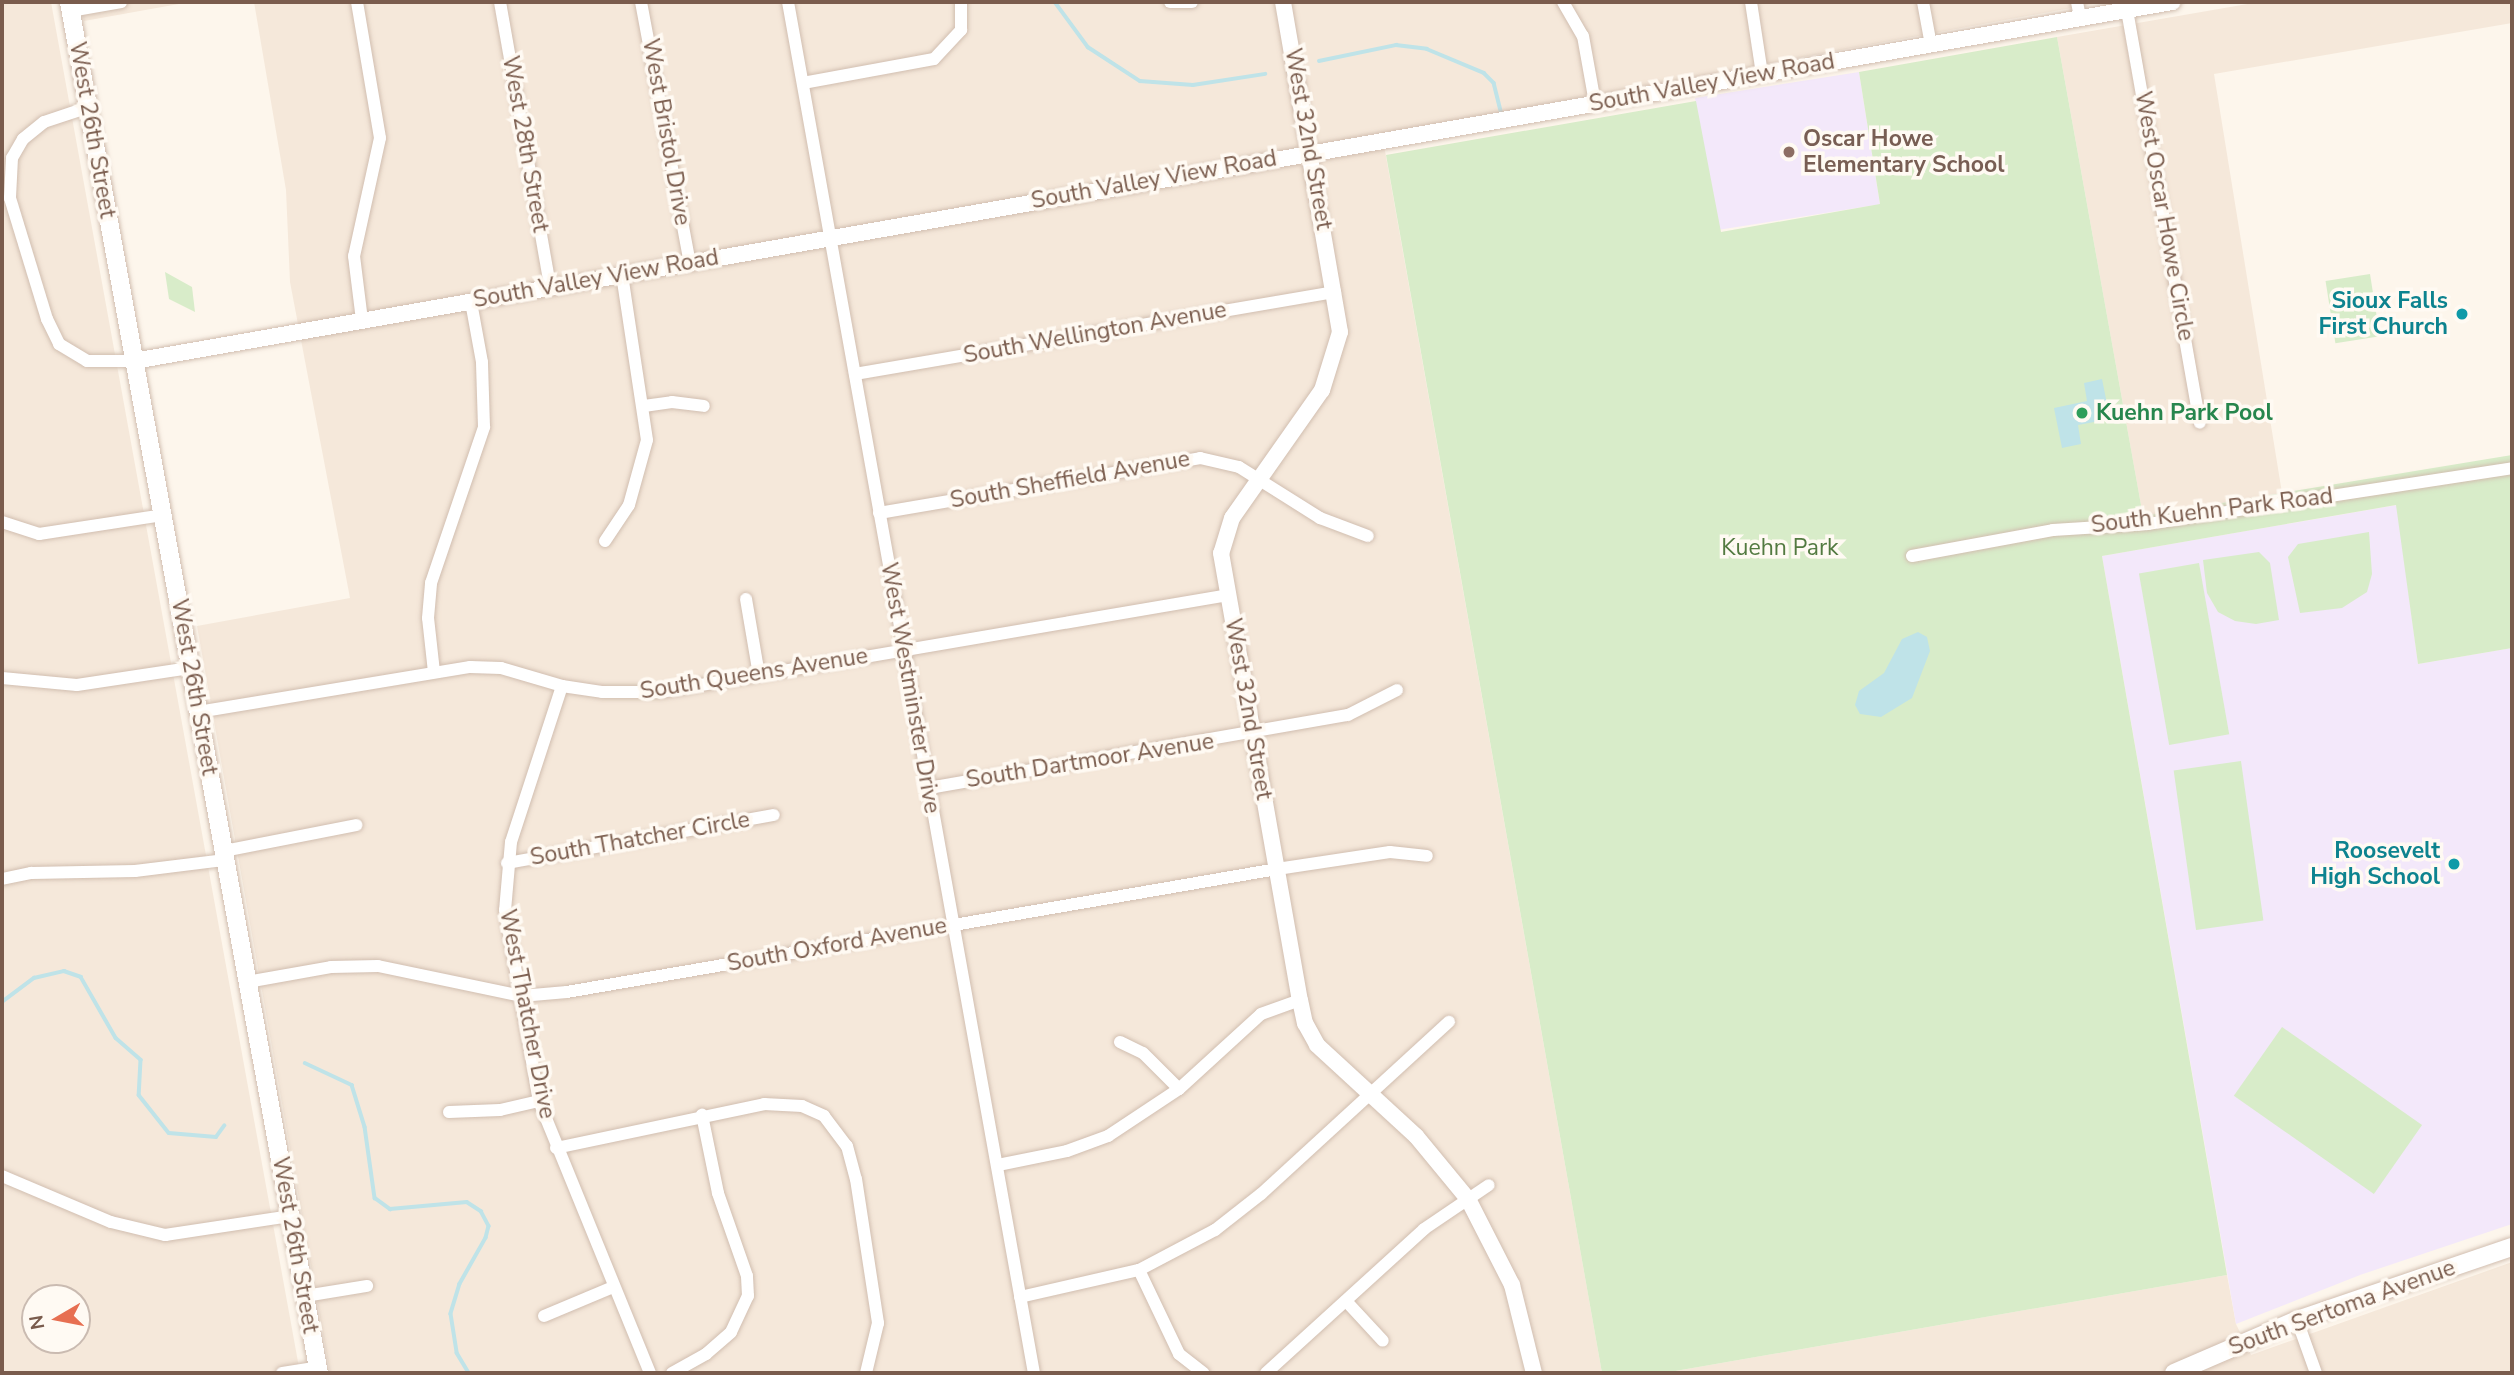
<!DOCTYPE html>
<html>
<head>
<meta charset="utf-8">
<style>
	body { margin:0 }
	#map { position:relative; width:2514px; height:1375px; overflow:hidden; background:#fdf6ec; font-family:"Nunito Sans",sans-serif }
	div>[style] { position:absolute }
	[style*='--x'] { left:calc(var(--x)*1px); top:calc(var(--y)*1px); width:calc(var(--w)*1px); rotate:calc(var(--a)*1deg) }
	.residential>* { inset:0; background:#f5e8da }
	.education>* { inset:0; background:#f3e8fa; transform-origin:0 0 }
	.green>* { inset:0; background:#d8ecc9; transform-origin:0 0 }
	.water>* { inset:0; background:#bfe3e8 }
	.stream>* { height:3.5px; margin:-1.75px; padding:0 1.75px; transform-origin:1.75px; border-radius:1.75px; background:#bfe3e8 }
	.roads { filter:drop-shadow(0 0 2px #d1beb0) drop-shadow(0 0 2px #d1beb0) }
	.minor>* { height:12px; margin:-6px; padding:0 6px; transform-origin:6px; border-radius:6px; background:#fff }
	.tertiary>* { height:16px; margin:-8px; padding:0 8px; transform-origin:8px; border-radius:8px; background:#fff }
	.secondary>* { height:18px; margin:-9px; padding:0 9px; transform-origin:9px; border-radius:9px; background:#fff }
	.dots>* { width:19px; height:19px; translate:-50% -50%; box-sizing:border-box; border:4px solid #fffaf3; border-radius:50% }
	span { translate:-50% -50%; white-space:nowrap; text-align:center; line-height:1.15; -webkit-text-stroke:7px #fffaf3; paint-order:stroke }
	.street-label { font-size:23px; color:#7a5c4d }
	.education-label { font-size:23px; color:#785e54; font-weight:700 }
	.left { translate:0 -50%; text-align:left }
	.culture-label { font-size:23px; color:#0d838f; font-weight:700 }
	.right { translate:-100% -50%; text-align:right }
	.leisure-label { font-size:23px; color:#27864d; font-weight:700 }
	.park-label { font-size:23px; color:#537a41 }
	.frame { position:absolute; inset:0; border:4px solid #7a5c4d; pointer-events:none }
	.north { position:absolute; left:21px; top:1284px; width:70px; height:70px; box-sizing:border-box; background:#fffaf3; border:2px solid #cabbb1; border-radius:50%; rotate:260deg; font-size:19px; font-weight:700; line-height:28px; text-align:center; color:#7a5c4d }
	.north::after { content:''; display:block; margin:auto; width:24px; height:32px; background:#e76f51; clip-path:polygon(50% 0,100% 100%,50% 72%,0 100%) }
</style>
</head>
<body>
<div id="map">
	<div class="residential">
		<i style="clip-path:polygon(evenodd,2px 2px,51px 2px,300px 1373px,2px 1373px,2px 2px,35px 1298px,77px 1298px,77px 1340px,35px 1340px,35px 1298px)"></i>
		<i style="clip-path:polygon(80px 2px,190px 2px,84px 21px)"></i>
		<i style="clip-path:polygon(254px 2px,2104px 2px,1382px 134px,1602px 1373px,330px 1373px,197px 626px,350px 598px,290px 282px,286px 190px)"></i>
		<i style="clip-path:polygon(2259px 2px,2512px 2px,2512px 23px,2214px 74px,2282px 493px,2143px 516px,2057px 37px)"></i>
		<i style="clip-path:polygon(2512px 1262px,2512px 1373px,1664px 1373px,2227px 1275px,2236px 1324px,2251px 1355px)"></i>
	</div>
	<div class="education">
		<i style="left:1859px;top:72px;width:134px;height:166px;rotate:81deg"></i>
		<i style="clip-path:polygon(2397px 505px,2418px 664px,2512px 648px,2512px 1224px,2360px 1275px,2236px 1324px,2102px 556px)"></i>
	</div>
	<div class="green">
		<i style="clip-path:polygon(2057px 37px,2143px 516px,2512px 455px,2512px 648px,2418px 664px,2396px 505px,2102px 556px,2227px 1275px,1664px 1373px,1602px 1373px,1386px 155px,1696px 101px,1721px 232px,1880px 204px,1859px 72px)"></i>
		<i style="clip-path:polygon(165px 272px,192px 287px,195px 312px,169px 299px)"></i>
		<i style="left:2370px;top:274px;width:63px;height:45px;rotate:81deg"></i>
		<i style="clip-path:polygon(2369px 532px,2372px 574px,2367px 592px,2342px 608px,2300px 613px,2288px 557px,2298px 544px)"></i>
		<i style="clip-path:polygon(2259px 552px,2270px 563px,2279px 620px,2256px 624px,2235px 621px,2218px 612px,2207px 593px,2203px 560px)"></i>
		<i style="left:2199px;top:563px;width:174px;height:61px;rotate:80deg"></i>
		<i style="left:2241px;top:761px;width:161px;height:68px;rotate:82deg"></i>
		<i style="left:2282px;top:1027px;width:171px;height:84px;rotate:35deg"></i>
	</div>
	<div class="water">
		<i style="clip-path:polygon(2102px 379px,2110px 419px,2078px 425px,2081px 444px,2062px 448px,2054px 408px,2087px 401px,2084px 383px)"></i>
		<i style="clip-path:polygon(1918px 632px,1927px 637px,1930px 651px,1912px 698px,1881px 717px,1860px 714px,1855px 705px,1859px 691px,1884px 673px,1902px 639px)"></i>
	</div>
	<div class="stream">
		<i style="--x:1055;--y:2;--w:56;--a:53.7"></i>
		<i style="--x:1088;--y:47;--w:62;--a:33.2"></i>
		<i style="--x:1140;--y:81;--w:53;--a:4.3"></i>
		<i style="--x:1193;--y:85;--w:73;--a:-8.7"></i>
		<i style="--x:1319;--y:61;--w:79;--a:-11.7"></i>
		<i style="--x:1396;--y:45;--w:31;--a:7"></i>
		<i style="--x:1427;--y:49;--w:62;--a:22.8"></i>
		<i style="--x:1484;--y:73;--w:14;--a:45"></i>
		<i style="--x:1494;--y:83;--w:32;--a:76"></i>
		<i style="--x:2;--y:1002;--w:40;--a:-37"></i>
		<i style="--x:34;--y:978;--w:31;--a:-13"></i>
		<i style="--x:64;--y:971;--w:18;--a:19"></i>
		<i style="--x:81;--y:977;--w:70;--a:60.2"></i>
		<i style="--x:116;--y:1038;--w:33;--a:41"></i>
		<i style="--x:141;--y:1060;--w:35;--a:93"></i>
		<i style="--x:139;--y:1095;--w:48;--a:51.7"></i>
		<i style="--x:169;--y:1133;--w:47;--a:4.9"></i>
		<i style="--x:216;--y:1137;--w:14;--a:-54"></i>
		<i style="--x:305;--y:1063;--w:52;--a:25.1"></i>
		<i style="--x:352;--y:1085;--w:44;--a:72.8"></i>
		<i style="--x:365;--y:1127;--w:72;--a:82"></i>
		<i style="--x:375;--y:1198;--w:19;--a:36"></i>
		<i style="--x:390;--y:1209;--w:77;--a:-5.2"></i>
		<i style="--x:467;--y:1202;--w:17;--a:33"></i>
		<i style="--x:481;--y:1211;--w:17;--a:62"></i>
		<i style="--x:489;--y:1226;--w:12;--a:104"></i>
		<i style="--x:486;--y:1238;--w:53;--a:119.5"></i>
		<i style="--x:460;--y:1284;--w:31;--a:107"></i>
		<i style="--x:451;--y:1314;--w:39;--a:81"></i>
		<i style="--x:457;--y:1353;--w:23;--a:59"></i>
	</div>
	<div class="roads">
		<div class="minor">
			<i style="--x:357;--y:2;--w:138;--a:80.4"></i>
			<i style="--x:380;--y:138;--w:121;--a:102.4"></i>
			<i style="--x:354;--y:256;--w:64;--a:82.9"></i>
			<i style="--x:500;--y:2;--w:289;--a:80"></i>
			<i style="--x:641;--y:2;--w:266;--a:79.4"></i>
			<i style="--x:788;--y:2;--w:1393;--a:79.83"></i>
			<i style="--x:1170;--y:2;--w:22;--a:0"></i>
			<i style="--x:1563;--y:2;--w:39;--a:60"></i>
			<i style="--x:1583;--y:36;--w:68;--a:79.8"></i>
			<i style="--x:1751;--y:2;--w:73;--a:81.3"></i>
			<i style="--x:1923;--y:2;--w:44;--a:79.5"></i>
			<i style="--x:2077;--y:2;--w:16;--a:79"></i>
			<i style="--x:2127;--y:10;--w:419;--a:80"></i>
			<i style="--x:70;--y:11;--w:52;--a:-10"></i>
			<i style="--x:803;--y:83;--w:133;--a:-10.4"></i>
			<i style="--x:934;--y:59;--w:40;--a:-47"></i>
			<i style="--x:961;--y:30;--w:28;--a:-90"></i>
			<i style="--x:89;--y:107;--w:47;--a:161.6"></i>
			<i style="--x:44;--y:122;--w:27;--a:141"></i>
			<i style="--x:23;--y:139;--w:22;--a:120"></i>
			<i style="--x:12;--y:158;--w:40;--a:92.9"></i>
			<i style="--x:10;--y:198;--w:127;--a:73"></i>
			<i style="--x:47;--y:319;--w:28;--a:64"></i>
			<i style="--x:59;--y:344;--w:33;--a:31"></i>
			<i style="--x:87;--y:361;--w:47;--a:0"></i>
			<i style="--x:855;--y:374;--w:487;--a:-9.7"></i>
			<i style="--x:644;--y:406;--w:28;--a:-8"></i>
			<i style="--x:672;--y:402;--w:32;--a:7"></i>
			<i style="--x:879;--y:513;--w:326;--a:-9.7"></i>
			<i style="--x:1200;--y:458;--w:40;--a:13"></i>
			<i style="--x:1239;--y:467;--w:96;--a:32.2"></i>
			<i style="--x:1320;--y:518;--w:51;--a:20.6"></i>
			<i style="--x:2;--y:522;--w:39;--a:18"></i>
			<i style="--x:39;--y:534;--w:125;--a:-8.7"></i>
			<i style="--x:605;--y:541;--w:43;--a:-56.3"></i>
			<i style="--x:629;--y:505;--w:67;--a:-74.5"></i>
			<i style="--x:647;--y:440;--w:167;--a:-98.6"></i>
			<i style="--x:1912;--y:556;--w:143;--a:-10.4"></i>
			<i style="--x:2053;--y:530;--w:95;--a:-3.6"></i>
			<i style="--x:2148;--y:524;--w:368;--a:-8.7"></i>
			<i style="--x:746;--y:599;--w:77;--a:80.3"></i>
			<i style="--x:434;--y:672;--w:54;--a:-96.3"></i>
			<i style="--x:428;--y:618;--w:35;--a:-85"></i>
			<i style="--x:431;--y:583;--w:165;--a:-71.2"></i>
			<i style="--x:484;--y:427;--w:65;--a:-91.8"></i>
			<i style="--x:482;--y:362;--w:61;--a:-100.4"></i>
			<i style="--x:2;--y:678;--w:75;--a:5.3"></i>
			<i style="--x:77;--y:685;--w:114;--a:-8.6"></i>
			<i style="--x:562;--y:686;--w:164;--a:108.1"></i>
			<i style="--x:511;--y:842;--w:68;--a:95"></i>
			<i style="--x:505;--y:910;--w:194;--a:79.9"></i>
			<i style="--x:539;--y:1101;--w:294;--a:67.8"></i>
			<i style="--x:198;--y:712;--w:276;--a:-9.4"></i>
			<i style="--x:470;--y:667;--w:31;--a:2"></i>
			<i style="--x:501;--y:668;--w:64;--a:16.4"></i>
			<i style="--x:562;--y:686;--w:40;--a:8.5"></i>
			<i style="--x:602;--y:692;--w:58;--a:0"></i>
			<i style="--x:660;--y:692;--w:576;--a:-9.69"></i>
			<i style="--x:929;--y:788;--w:425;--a:-9.9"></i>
			<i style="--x:1348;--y:715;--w:55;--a:-27"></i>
			<i style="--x:224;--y:851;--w:135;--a:-11.1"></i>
			<i style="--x:507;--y:863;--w:271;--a:-10.2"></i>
			<i style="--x:2;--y:879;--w:30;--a:-12"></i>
			<i style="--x:31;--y:873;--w:104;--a:-1.1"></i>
			<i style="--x:135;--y:871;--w:91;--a:-7"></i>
			<i style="--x:247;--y:982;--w:85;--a:-10.1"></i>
			<i style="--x:331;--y:967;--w:47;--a:-1.2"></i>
			<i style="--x:378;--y:966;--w:146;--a:11.8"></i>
			<i style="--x:521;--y:996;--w:46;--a:-5"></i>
			<i style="--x:567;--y:992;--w:721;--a:-9.83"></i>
			<i style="--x:1277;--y:869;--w:114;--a:-8.6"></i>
			<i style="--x:1390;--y:852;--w:37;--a:6"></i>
			<i style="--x:1120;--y:1042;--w:25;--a:26"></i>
			<i style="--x:1143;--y:1053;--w:51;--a:45"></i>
			<i style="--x:449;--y:1112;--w:51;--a:-2.2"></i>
			<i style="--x:500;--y:1110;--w:40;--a:-13"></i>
			<i style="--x:556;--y:1148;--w:213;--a:-11.9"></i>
			<i style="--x:764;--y:1104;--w:38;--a:3"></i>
			<i style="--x:802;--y:1106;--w:24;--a:24"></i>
			<i style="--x:824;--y:1116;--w:38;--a:53"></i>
			<i style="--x:847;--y:1146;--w:34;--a:75"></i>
			<i style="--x:856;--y:1179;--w:146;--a:81.3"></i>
			<i style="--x:878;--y:1323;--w:51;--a:103.5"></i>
			<i style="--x:998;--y:1165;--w:70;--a:-11.5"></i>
			<i style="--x:1067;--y:1151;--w:44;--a:-20.1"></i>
			<i style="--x:1108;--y:1136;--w:85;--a:-33.5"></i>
			<i style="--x:1179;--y:1089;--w:111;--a:-42.4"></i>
			<i style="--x:1261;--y:1014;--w:41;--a:-19.7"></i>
			<i style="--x:2;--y:1176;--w:118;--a:22.9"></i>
			<i style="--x:111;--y:1222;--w:56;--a:13.5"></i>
			<i style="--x:165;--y:1235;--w:126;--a:-8.6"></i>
			<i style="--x:1139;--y:1270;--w:93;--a:64.5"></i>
			<i style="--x:1179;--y:1354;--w:31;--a:38"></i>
			<i style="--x:305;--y:1296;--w:63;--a:-9.2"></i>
			<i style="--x:1020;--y:1297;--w:122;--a:-12.8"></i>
			<i style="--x:1139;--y:1270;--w:86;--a:-27.8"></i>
			<i style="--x:1215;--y:1230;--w:58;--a:-38"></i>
			<i style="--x:1261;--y:1194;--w:255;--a:-42.5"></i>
			<i style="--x:1346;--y:1301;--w:54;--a:47.2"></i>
			<i style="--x:544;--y:1316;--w:75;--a:-22.8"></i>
			<i style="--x:2297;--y:1320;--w:56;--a:70.3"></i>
			<i style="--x:282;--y:1373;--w:36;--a:-9"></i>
			<i style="--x:672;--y:1373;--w:39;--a:-29"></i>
			<i style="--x:706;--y:1354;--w:33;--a:-41"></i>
			<i style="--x:731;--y:1332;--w:40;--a:-65"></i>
			<i style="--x:748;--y:1296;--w:20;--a:-93"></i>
			<i style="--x:747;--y:1276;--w:88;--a:-109.3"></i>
			<i style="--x:718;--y:1193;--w:80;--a:-101.6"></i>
			<i style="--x:1266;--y:1373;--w:214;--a:-42.3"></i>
			<i style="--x:1424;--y:1229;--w:78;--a:-34.1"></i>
		</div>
		<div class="tertiary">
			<i style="--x:1283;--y:2;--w:335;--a:80.2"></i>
			<i style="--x:1340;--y:332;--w:61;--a:107.2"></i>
			<i style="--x:1322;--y:390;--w:156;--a:125.1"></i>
			<i style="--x:1232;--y:518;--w:37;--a:107"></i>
			<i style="--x:1221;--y:553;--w:454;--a:80"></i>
			<i style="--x:1300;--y:1000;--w:24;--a:78"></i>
			<i style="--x:1305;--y:1023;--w:25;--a:61"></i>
			<i style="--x:1317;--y:1045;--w:134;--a:42.6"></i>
			<i style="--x:1416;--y:1136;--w:82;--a:50.5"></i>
			<i style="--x:1468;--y:1199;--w:97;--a:62.9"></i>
			<i style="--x:1512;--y:1285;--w:91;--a:76"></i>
			<i style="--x:134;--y:361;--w:2070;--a:-9.99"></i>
		</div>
		<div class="secondary">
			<i style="--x:69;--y:2;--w:1394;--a:79.67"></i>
			<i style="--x:2174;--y:1373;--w:134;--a:-23.3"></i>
			<i style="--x:2297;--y:1320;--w:227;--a:-18.8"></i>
		</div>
	</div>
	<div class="dots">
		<i style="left:1789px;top:152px;background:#8d6e63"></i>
		<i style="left:2462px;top:314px;background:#0f9aa8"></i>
		<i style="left:2082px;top:413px;background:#2e9e5b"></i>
		<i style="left:2454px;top:864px;background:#0f9aa8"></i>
	</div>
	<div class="street-label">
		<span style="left:1712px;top:83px;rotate:-10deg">South Valley View Road</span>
		<span style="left:92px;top:130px;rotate:80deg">West 26th Street</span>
		<span style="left:666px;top:132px;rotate:80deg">West Bristol Drive</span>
		<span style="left:1308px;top:139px;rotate:80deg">West 32nd Street</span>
		<span style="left:525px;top:144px;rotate:80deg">West 28th Street</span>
		<span style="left:1154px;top:180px;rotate:-10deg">South Valley View Road</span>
		<span style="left:2164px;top:216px;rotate:80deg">West Oscar Howe Circle</span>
		<span style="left:596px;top:279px;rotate:-10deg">South Valley View Road</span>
		<span style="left:1095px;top:333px;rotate:-10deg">South Wellington Avenue</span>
		<span style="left:1070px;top:480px;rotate:-10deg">South Sheffield Avenue</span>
		<span style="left:2212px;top:511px;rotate:-7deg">South Kuehn Park Road</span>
		<span style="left:754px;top:674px;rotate:-9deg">South Queens Avenue</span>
		<span style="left:194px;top:687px;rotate:80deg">West 26th Street</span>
		<span style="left:910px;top:688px;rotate:80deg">West Westminster Drive</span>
		<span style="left:1248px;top:709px;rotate:80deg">West 32nd Street</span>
		<span style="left:1090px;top:761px;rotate:-9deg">South Dartmoor Avenue</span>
		<span style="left:640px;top:839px;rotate:-10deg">South Thatcher Circle</span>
		<span style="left:837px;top:945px;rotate:-10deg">South Oxford Avenue</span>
		<span style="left:527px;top:1014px;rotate:79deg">West Thatcher Drive</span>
		<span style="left:295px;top:1245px;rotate:80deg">West 26th Street</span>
		<span style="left:2342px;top:1308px;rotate:-20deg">South Sertoma Avenue</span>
	</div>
	<div class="education-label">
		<span class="left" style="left:1803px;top:152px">Oscar Howe<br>Elementary School</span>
	</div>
	<div class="culture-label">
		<span class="right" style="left:2448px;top:314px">Sioux Falls<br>First Church</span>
		<span class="right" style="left:2440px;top:864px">Roosevelt<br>High School</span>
	</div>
	<div class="leisure-label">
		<span class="left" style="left:2096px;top:413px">Kuehn Park Pool</span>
	</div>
	<div class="park-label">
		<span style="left:1780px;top:548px">Kuehn Park</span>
	</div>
	<div class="frame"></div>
	<div class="north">N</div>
</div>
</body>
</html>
